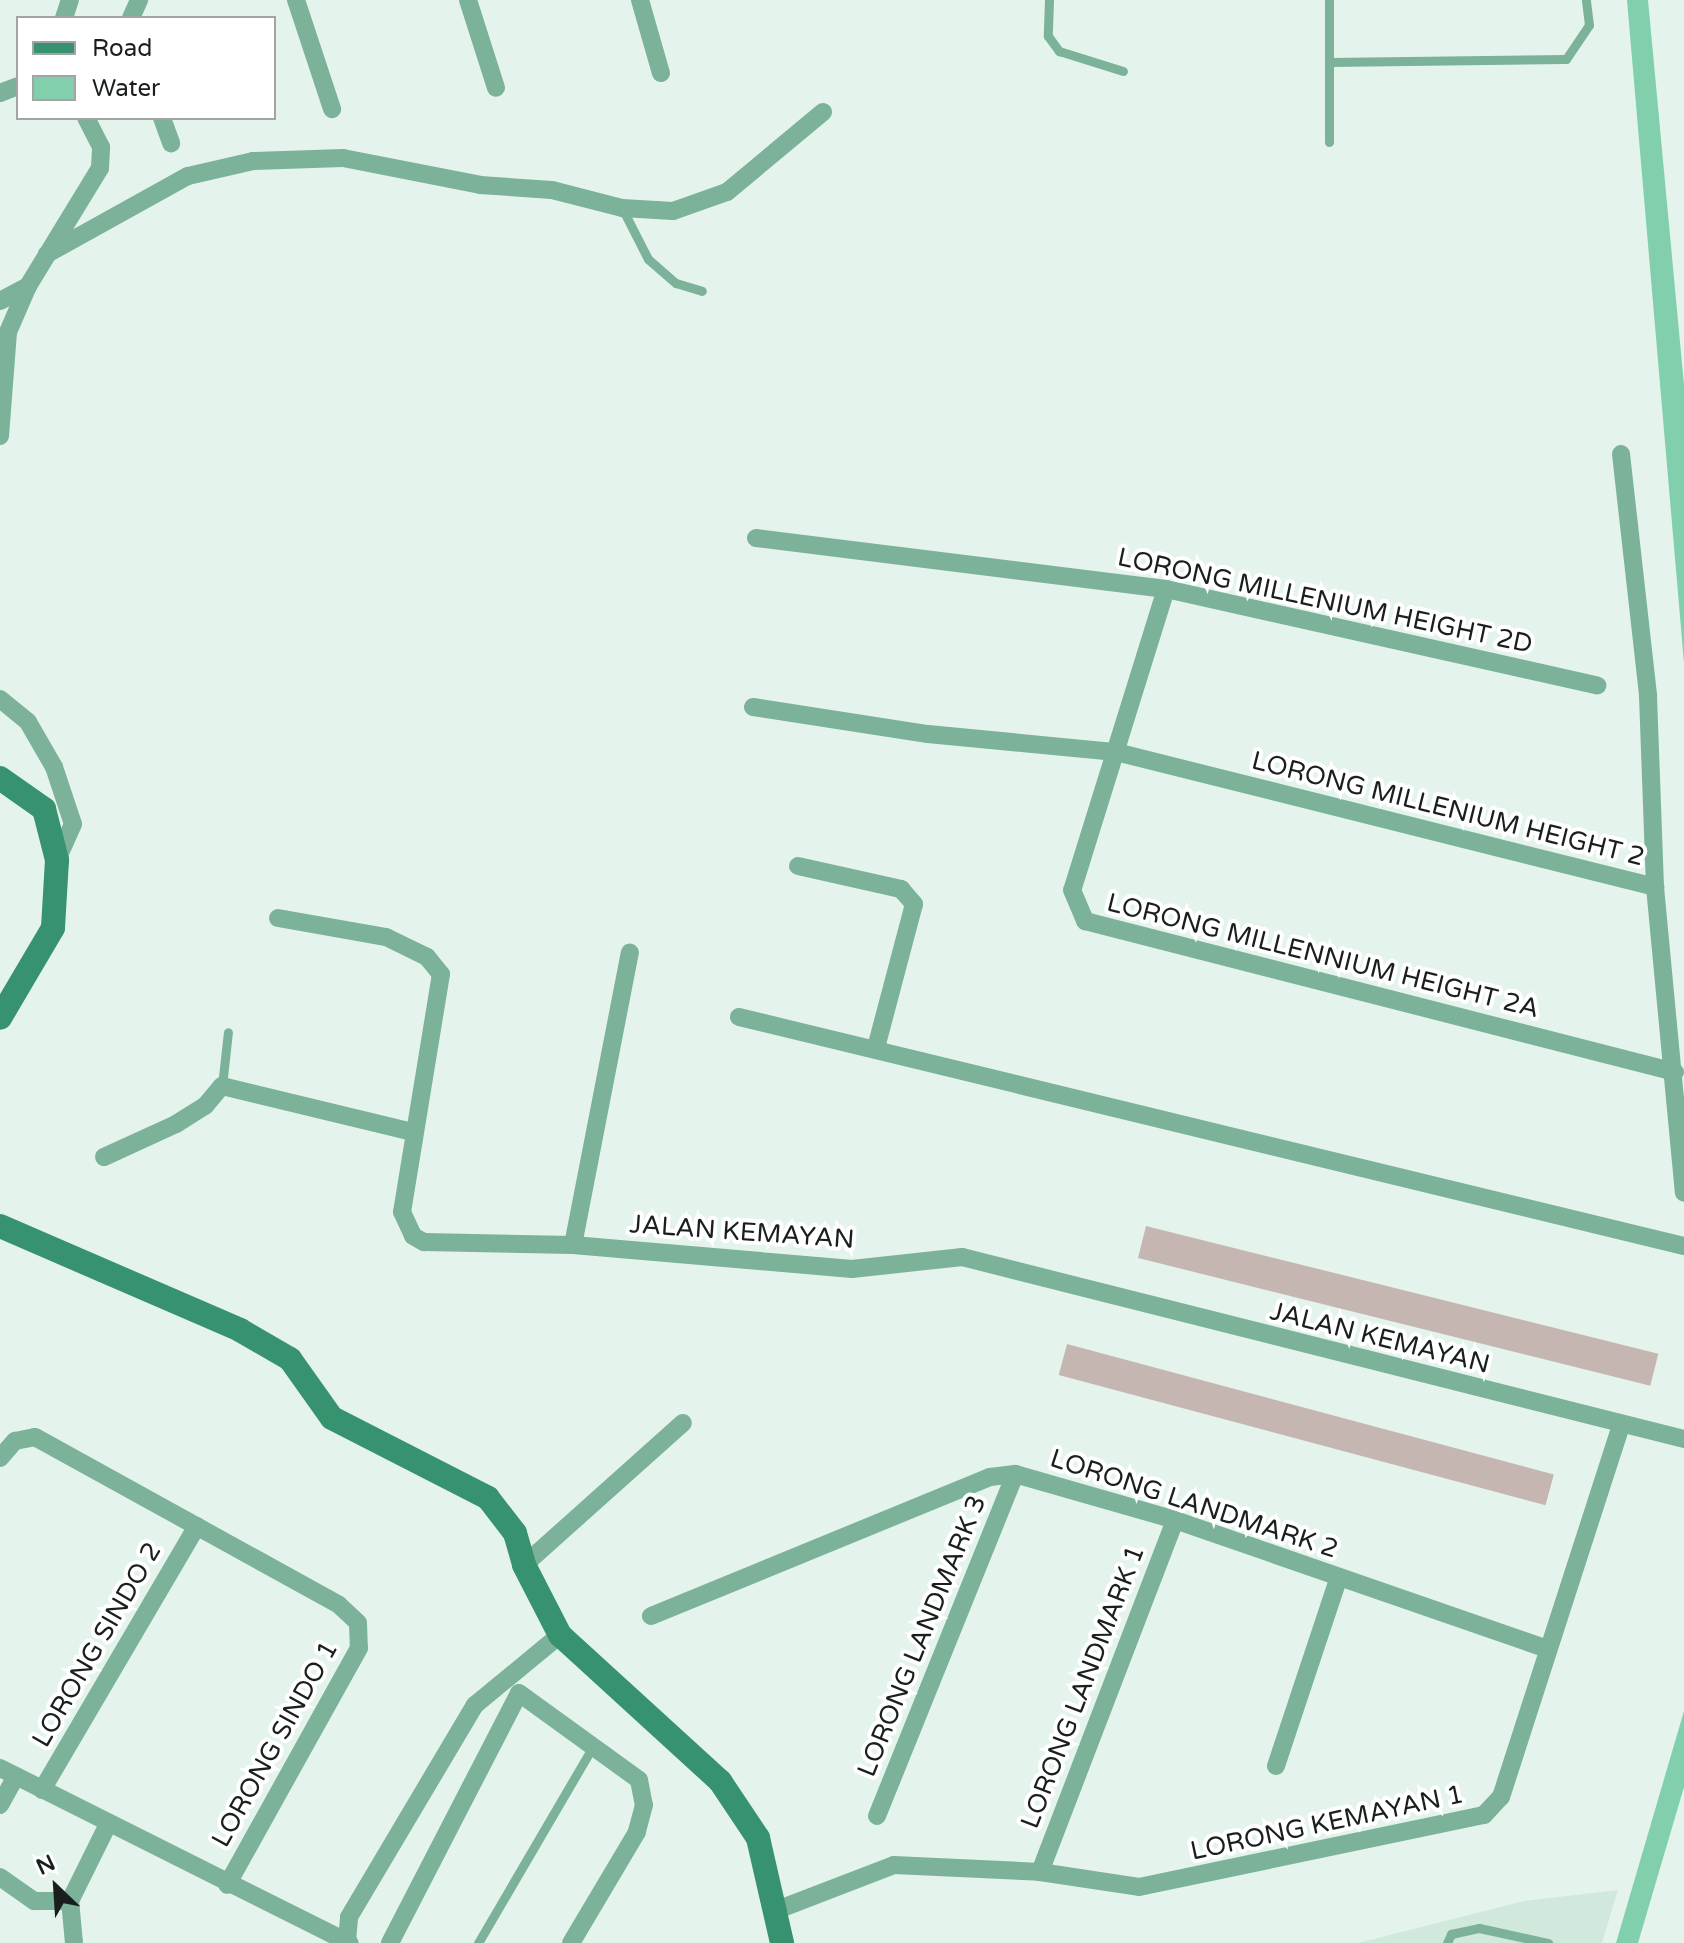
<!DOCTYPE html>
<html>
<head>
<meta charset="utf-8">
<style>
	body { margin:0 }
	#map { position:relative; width:1684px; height:1943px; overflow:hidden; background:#e4f4ec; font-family:"Varela Round",sans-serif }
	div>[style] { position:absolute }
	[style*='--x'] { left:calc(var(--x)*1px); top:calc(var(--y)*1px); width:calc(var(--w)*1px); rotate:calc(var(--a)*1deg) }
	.built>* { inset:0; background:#d1e9dd }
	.water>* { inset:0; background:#81cfac }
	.building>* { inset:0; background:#c6b6b1; transform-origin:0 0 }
	.lane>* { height:9px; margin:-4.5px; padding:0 4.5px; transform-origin:4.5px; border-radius:4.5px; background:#7bb299 }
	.street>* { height:18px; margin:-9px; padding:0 9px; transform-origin:9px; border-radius:9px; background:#7bb299 }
	.secondary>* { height:24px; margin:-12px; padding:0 12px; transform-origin:12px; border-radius:12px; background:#37936f }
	span { translate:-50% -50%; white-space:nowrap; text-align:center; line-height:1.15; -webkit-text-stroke:8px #fff; paint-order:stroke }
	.street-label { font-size:26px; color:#1a1f1d }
	.legend { position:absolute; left:16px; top:16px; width:260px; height:104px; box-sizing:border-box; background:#fff; border:2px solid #a3a5a5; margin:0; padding:10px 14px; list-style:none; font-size:24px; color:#1a1f1d }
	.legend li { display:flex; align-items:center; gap:16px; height:40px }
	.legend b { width:40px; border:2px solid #a3a5a5 }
	.north { position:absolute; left:16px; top:1847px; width:80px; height:80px; -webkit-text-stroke:6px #fff; paint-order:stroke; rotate:335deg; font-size:22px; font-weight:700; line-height:32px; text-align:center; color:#1a1f1d }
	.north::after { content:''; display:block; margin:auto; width:28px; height:36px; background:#1a1f1d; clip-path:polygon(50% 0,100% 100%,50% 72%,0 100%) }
</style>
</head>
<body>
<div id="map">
	<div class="built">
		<i style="clip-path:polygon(1618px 1890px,1602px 1943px,1358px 1943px,1524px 1901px)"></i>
	</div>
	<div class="water">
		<i style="clip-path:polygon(1627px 0,1648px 0,1684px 385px,1684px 663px)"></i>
		<i style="clip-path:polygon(1684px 1711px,1684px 1787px,1638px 1943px,1616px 1943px)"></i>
	</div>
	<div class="building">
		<i style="left:1146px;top:1226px;width:528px;height:33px;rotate:14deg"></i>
		<i style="left:1067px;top:1344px;width:504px;height:32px;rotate:15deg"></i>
	</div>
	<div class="lane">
		<i style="--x:1049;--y:0;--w:36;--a:92"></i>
		<i style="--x:1048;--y:36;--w:19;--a:54"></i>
		<i style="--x:1059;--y:51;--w:67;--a:17.4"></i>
		<i style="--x:1329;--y:0;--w:142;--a:90"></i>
		<i style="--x:1329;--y:62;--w:237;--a:-0.7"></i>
		<i style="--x:1566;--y:59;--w:41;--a:-55.9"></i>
		<i style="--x:1589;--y:25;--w:25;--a:-97"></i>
		<i style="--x:622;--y:208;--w:57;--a:63"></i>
		<i style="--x:648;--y:259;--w:37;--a:41"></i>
		<i style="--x:676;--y:283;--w:27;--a:17"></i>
		<i style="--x:222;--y:1086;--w:54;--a:-83.7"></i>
		<i style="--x:478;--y:1943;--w:228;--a:-59.7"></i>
		<i style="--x:1447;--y:1943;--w:10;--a:-66"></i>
		<i style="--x:1451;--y:1934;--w:29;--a:-12"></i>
		<i style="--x:1479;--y:1928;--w:71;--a:12.3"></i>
	</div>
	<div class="street">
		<i style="--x:296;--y:0;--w:115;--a:71.7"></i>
		<i style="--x:468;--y:0;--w:92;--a:72.3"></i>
		<i style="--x:640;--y:0;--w:76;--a:74"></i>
		<i style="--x:64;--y:18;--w:19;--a:-72"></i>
		<i style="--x:131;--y:18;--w:20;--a:-66"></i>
		<i style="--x:0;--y:93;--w:19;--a:-21"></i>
		<i style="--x:162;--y:118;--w:27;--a:70"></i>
		<i style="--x:47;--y:254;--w:161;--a:-29"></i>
		<i style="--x:188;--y:176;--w:67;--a:-13"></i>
		<i style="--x:253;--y:161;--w:90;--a:-1.9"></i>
		<i style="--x:343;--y:158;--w:140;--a:11.1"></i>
		<i style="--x:480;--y:185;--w:72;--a:4"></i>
		<i style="--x:552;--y:190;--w:72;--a:14.4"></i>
		<i style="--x:622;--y:208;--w:51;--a:3.4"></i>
		<i style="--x:673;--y:211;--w:57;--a:-19.4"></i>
		<i style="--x:727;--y:192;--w:125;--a:-39.8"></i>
		<i style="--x:0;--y:301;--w:32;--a:-28"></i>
		<i style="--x:0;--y:436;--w:104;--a:-85.6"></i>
		<i style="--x:8;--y:332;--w:50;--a:-66.5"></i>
		<i style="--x:28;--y:286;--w:138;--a:-58.6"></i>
		<i style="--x:100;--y:168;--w:21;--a:-87"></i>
		<i style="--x:101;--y:147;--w:33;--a:-117"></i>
		<i style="--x:1621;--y:454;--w:244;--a:83.6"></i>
		<i style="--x:1648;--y:696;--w:191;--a:87.9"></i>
		<i style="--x:756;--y:538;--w:413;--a:7.1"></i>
		<i style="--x:1166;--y:589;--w:442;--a:12.6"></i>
		<i style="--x:1166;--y:589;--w:315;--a:107.3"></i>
		<i style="--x:1072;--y:890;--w:34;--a:67"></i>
		<i style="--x:1085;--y:921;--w:609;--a:14.36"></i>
		<i style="--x:0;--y:699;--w:36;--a:39"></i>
		<i style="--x:28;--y:722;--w:52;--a:60"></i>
		<i style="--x:54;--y:767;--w:60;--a:71.6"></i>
		<i style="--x:73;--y:824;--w:39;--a:114"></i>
		<i style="--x:753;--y:707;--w:177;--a:8.8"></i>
		<i style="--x:928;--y:734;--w:189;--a:5.5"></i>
		<i style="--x:1116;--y:752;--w:556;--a:14.06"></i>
		<i style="--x:1655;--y:887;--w:307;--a:84.6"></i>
		<i style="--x:798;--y:866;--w:106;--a:12.6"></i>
		<i style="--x:901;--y:889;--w:20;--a:49"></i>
		<i style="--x:914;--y:904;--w:149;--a:104.8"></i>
		<i style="--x:278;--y:918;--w:110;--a:10"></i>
		<i style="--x:386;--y:937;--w:46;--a:26"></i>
		<i style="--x:427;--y:957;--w:22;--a:51"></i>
		<i style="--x:441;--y:974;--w:241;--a:99.3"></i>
		<i style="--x:402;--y:1212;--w:26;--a:65"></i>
		<i style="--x:413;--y:1236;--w:13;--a:29"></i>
		<i style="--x:424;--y:1242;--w:149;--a:1.2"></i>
		<i style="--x:573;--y:1245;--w:280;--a:4.9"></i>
		<i style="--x:852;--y:1269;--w:111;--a:-6.2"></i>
		<i style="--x:962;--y:1257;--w:745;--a:14.15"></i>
		<i style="--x:739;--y:1017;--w:972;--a:13.62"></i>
		<i style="--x:104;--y:1157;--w:79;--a:-24.6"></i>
		<i style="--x:176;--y:1124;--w:34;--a:-32"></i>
		<i style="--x:205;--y:1106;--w:26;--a:-50"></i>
		<i style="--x:222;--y:1086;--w:195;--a:13.6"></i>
		<i style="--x:573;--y:1245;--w:298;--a:-79"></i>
		<i style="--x:0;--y:1458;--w:23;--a:-49"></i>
		<i style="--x:15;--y:1441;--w:20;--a:-11"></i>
		<i style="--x:35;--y:1437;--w:347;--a:28.9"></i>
		<i style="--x:339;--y:1605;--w:26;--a:43"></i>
		<i style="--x:358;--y:1623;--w:25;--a:88"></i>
		<i style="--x:359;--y:1648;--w:271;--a:119.1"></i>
		<i style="--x:524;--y:1565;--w:213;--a:-41.8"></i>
		<i style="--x:651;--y:1616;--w:366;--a:-22.3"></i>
		<i style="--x:990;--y:1477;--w:25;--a:-7"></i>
		<i style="--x:1015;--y:1474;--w:166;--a:16"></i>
		<i style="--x:1175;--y:1520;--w:392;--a:19.1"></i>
		<i style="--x:1276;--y:1766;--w:199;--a:-71.6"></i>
		<i style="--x:0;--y:1768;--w:391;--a:26.6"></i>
		<i style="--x:42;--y:1790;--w:306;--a:-59.6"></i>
		<i style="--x:0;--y:1805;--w:33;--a:-61"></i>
		<i style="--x:877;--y:1816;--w:369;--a:-68"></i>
		<i style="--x:1040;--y:1872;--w:377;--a:-69"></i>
		<i style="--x:0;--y:1877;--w:42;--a:35.2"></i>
		<i style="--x:34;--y:1901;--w:36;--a:0"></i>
		<i style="--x:777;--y:1910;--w:125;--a:-21"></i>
		<i style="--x:894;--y:1865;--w:146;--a:2.7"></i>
		<i style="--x:1040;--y:1872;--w:100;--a:8.6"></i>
		<i style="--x:1139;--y:1887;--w:352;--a:-11.8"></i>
		<i style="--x:1484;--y:1815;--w:25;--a:-47"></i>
		<i style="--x:1501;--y:1797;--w:390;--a:-72.1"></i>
		<i style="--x:347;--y:1941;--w:24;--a:-85"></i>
		<i style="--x:349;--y:1917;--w:247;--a:-59.3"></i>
		<i style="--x:475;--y:1705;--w:110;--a:-39.5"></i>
		<i style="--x:74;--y:1943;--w:42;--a:-95.4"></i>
		<i style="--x:70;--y:1901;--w:86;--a:-63.7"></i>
		<i style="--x:390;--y:1943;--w:281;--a:-62.7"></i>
		<i style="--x:519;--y:1693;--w:148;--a:35.9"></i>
		<i style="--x:639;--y:1780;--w:25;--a:79"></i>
		<i style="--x:644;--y:1805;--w:28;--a:105"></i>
		<i style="--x:637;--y:1832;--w:129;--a:120.7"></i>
	</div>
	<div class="secondary">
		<i style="--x:0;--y:778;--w:54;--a:35.2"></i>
		<i style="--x:44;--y:809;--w:53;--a:75.7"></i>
		<i style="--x:57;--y:860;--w:68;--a:93.4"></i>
		<i style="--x:53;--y:928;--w:104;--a:120.5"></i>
		<i style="--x:0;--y:1226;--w:262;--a:23.4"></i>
		<i style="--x:240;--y:1330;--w:58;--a:30.1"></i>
		<i style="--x:290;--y:1359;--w:72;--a:54.6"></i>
		<i style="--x:332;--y:1418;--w:175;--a:27.1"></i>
		<i style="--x:488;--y:1498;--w:44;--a:52.4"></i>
		<i style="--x:515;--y:1533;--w:33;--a:74"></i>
		<i style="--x:524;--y:1565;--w:79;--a:62.8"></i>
		<i style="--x:560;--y:1635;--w:217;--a:42.4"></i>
		<i style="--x:720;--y:1781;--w:69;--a:56.3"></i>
		<i style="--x:758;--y:1838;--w:108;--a:77.1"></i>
	</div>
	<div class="street-label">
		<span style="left:1325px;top:601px;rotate:12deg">LORONG MILLENIUM HEIGHT 2D</span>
		<span style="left:1448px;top:809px;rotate:14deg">LORONG MILLENIUM HEIGHT 2</span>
		<span style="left:1323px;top:956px;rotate:14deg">LORONG MILLENNIUM HEIGHT 2A</span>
		<span style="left:742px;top:1232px;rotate:4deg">JALAN KEMAYAN</span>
		<span style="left:1380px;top:1338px;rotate:14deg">JALAN KEMAYAN</span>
		<span style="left:1194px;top:1504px;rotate:18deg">LORONG LANDMARK 2</span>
		<span style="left:922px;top:1636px;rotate:-68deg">LORONG LANDMARK 3</span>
		<span style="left:97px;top:1645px;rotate:-60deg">LORONG SINDO 2</span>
		<span style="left:1083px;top:1687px;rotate:-69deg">LORONG LANDMARK 1</span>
		<span style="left:275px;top:1744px;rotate:-61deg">LORONG SINDO 1</span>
		<span style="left:1327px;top:1823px;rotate:-12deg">LORONG KEMAYAN 1</span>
	</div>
	<ul class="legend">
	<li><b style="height:10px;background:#37936f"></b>Road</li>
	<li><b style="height:22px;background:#81cfac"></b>Water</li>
	</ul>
	<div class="north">N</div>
</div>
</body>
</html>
